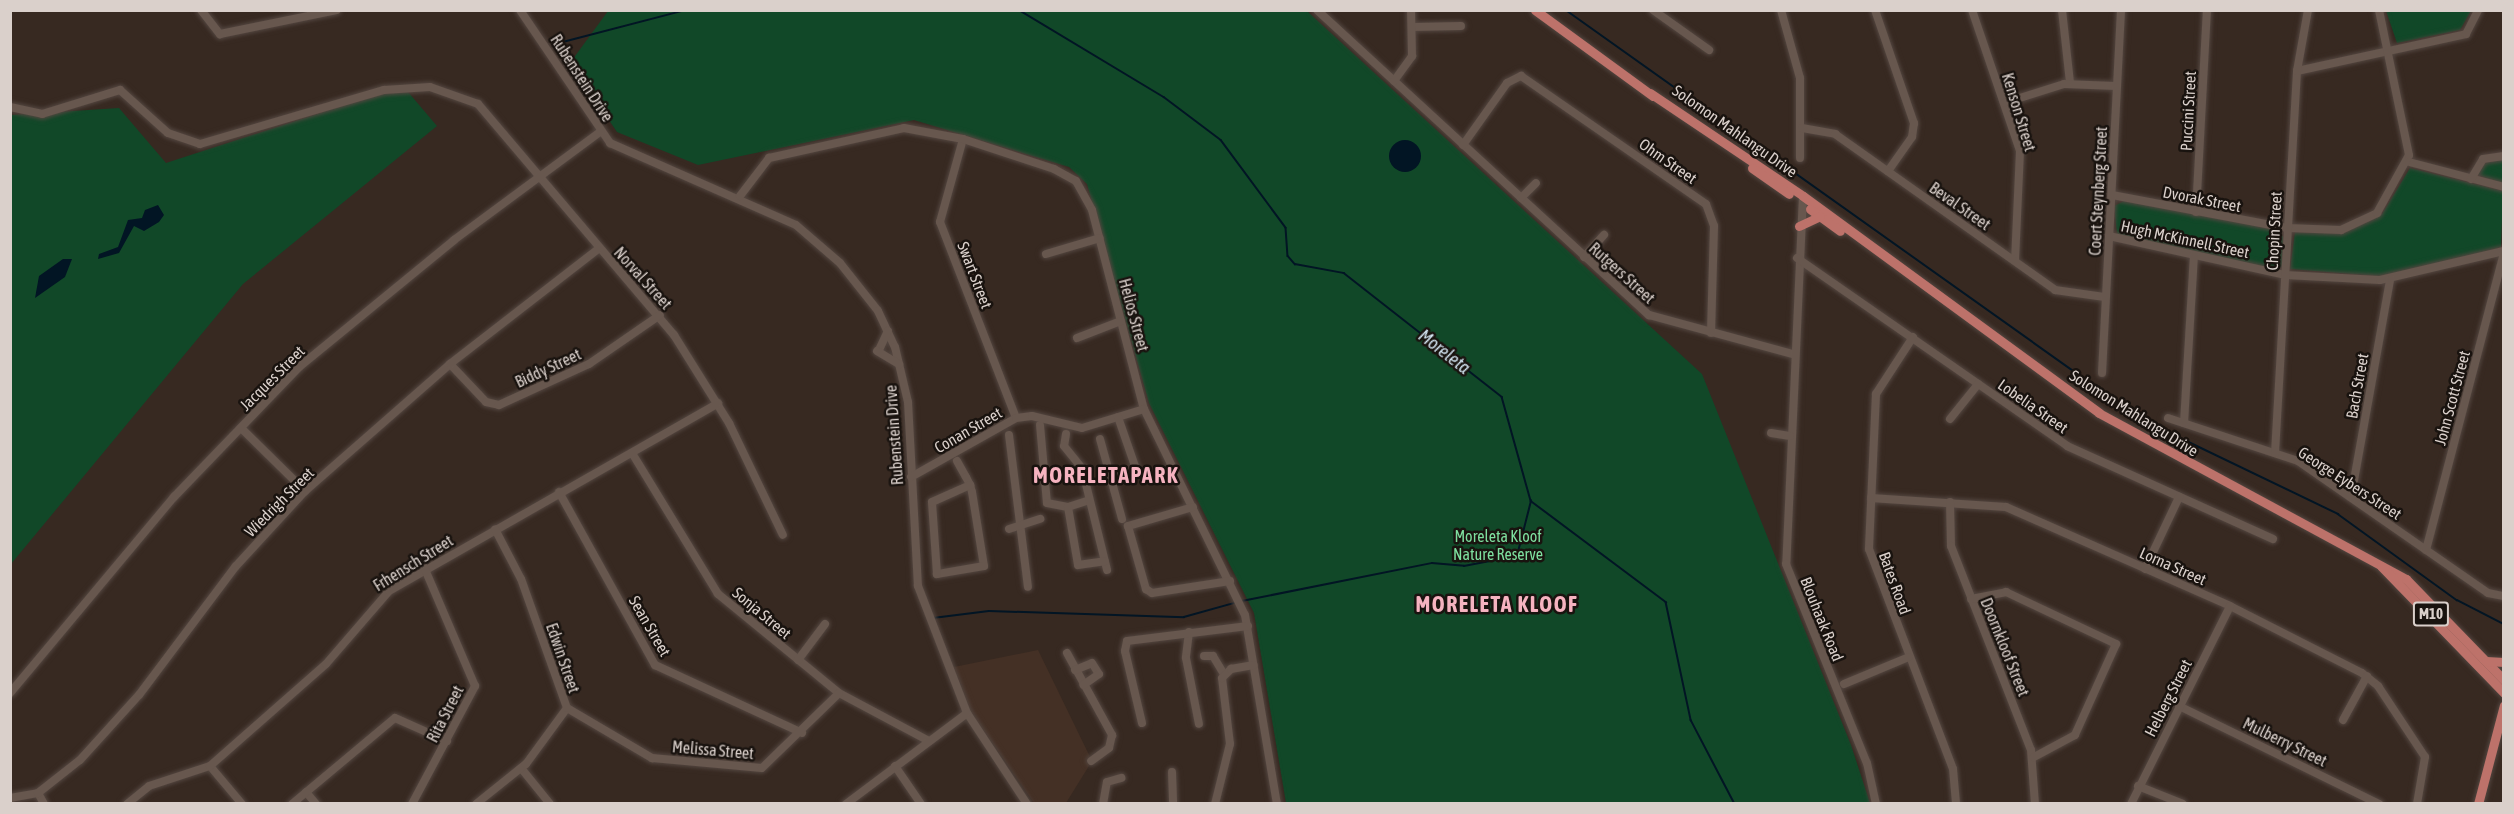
<!DOCTYPE html>
<html>
<head>
<meta charset="utf-8">
<style>
	body { margin:0 }
	#map { position:relative; width:2514px; height:814px; overflow:hidden; background:#372921; font-family:"Asap Condensed",sans-serif }
	div>[style] { position:absolute }
	[style*='--x'] { left:calc(var(--x)*1px); top:calc(var(--y)*1px); width:calc(var(--w)*1px); rotate:calc(var(--a)*1deg) }
	.built>* { inset:0; background:#443025 }
	.green>* { inset:0; background:#114828 }
	.water>* { inset:0; background:#021524 }
	.round { border-radius:50% }
	.stream>* { height:1.5px; margin:-0.75px; padding:0 0.75px; transform-origin:0.75px; border-radius:0.75px; background:#021524 }
	.roads { filter:drop-shadow(0 0 2px #534640) drop-shadow(0 0 2px #534640) }
	.minor>* { height:8px; margin:-4px; padding:0 4px; transform-origin:4px; border-radius:4px; background:#67574e }
	.major>* { height:9px; margin:-4.5px; padding:0 4.5px; transform-origin:4.5px; border-radius:4.5px; background:#bd726a }
	span { translate:-50% -50%; white-space:nowrap; text-align:center; line-height:1.15; -webkit-text-stroke:5px #19130f; paint-order:stroke }
	.shield-label span { padding:2px 4px; background:#19130f; border:2px solid; border-radius:4px; -webkit-text-stroke-width:0 }
	.shield-label { font-size:15px; color:#dad0cb; font-weight:700 }
	.street-label { font-size:16px; color:#dad0cb }
	.park-label { font-size:16px; color:#7ee09f }
	.water-label { font-size:18px; color:#d3e4f1; font-style:italic }
	.district-label { font-size:22px; color:#f6b3c0; font-weight:700; letter-spacing:1.5px }
	.frame { position:absolute; inset:0; border:12px solid #dad0cb; pointer-events:none }
</style>
</head>
<body>
<div id="map">
	<div class="built">
		<i style="clip-path:polygon(1038px 650px,1092px 761px,1066px 803px,1034px 803px,971px 712px,954px 667px)"></i>
	</div>
	<div class="green">
		<i style="clip-path:polygon(608px 11px,1307px 11px,1702px 374px,1851px 745px,1870px 803px,1286px 803px,1254px 613px,1149px 403px,1087px 184px,1069px 167px,914px 120px,698px 165px,617px 132px,570px 63px)"></i>
		<i style="clip-path:polygon(2386px 11px,2471px 11px,2460px 30px,2397px 43px)"></i>
		<i style="clip-path:polygon(403px 86px,437px 126px,243px 284px,11px 564px,11px 115px,119px 108px,166px 163px)"></i>
		<i style="clip-path:polygon(2503px 159px,2503px 184px,2478px 175px,2483px 163px)"></i>
		<i style="clip-path:polygon(2410px 168px,2503px 191px,2501px 247px,2389px 277px,2290px 269px,2295px 232px,2344px 233px,2382px 214px)"></i>
		<i style="clip-path:polygon(2124px 201px,2278px 230px,2284px 238px,2282px 266px,2278px 270px,2117px 234px,2114px 206px)"></i>
	</div>
	<div class="water">
		<i class="round" style="left:1389px;top:140px;width:32px;height:32px"></i>
		<i style="clip-path:polygon(158px 205px,164px 215px,159px 222px,144px 231px,134px 226px,119px 253px,98px 259px,99px 254px,118px 247px,128px 220px,142px 218px,145px 210px)"></i>
		<i style="clip-path:polygon(63px 259px,72px 259px,65px 277px,35px 298px,39px 276px)"></i>
	</div>
	<div class="stream">
		<i style="--x:1019;--y:10;--w:169;--a:31"></i>
		<i style="--x:1164;--y:97;--w:71;--a:37"></i>
		<i style="--x:1221;--y:140;--w:109;--a:53.5"></i>
		<i style="--x:1286;--y:228;--w:28;--a:86"></i>
		<i style="--x:1288;--y:256;--w:11;--a:49"></i>
		<i style="--x:1295;--y:264;--w:50;--a:10.4"></i>
		<i style="--x:1344;--y:273;--w:201;--a:38.1"></i>
		<i style="--x:1502;--y:397;--w:108;--a:74.4"></i>
		<i style="--x:1531;--y:501;--w:169;--a:36.8"></i>
		<i style="--x:1666;--y:602;--w:121;--a:78"></i>
		<i style="--x:1691;--y:720;--w:95;--a:62.4"></i>
		<i style="--x:1566;--y:10;--w:706;--a:35.42"></i>
		<i style="--x:2141;--y:419;--w:219;--a:25.7"></i>
		<i style="--x:2338;--y:514;--w:147;--a:35.9"></i>
		<i style="--x:2457;--y:600;--w:53;--a:27.1"></i>
		<i style="--x:559;--y:43;--w:131;--a:-14.6"></i>
		<i style="--x:1242;--y:601;--w:194;--a:-11.3"></i>
		<i style="--x:1432;--y:563;--w:32;--a:5"></i>
		<i style="--x:1464;--y:566;--w:54;--a:-10.7"></i>
		<i style="--x:1517;--y:556;--w:57;--a:-75.7"></i>
		<i style="--x:933;--y:618;--w:56;--a:-7.1"></i>
		<i style="--x:989;--y:611;--w:195;--a:1.8"></i>
		<i style="--x:1184;--y:617;--w:52;--a:-15.6"></i>
	</div>
	<div class="roads">
		<div class="minor">
			<i style="--x:201;--y:10;--w:31;--a:52"></i>
			<i style="--x:220;--y:34;--w:119;--a:-11.6"></i>
			<i style="--x:520;--y:10;--w:161;--a:55.9"></i>
			<i style="--x:610;--y:143;--w:203;--a:23.8"></i>
			<i style="--x:796;--y:225;--w:58;--a:40.8"></i>
			<i style="--x:840;--y:263;--w:61;--a:51.6"></i>
			<i style="--x:878;--y:311;--w:40;--a:65"></i>
			<i style="--x:895;--y:347;--w:57;--a:76.7"></i>
			<i style="--x:908;--y:402;--w:184;--a:86.9"></i>
			<i style="--x:918;--y:586;--w:136;--a:68.9"></i>
			<i style="--x:967;--y:713;--w:109;--a:56.6"></i>
			<i style="--x:1317;--y:10;--w:451;--a:42.6"></i>
			<i style="--x:1649;--y:315;--w:149;--a:15.2"></i>
			<i style="--x:1653;--y:10;--w:69;--a:35.5"></i>
			<i style="--x:1781;--y:10;--w:71;--a:74.4"></i>
			<i style="--x:1800;--y:78;--w:80;--a:90"></i>
			<i style="--x:1875;--y:10;--w:120;--a:71"></i>
			<i style="--x:1914;--y:123;--w:14;--a:98"></i>
			<i style="--x:1912;--y:137;--w:42;--a:125.2"></i>
			<i style="--x:1972;--y:10;--w:149;--a:71.2"></i>
			<i style="--x:2020;--y:151;--w:110;--a:92.6"></i>
			<i style="--x:2062;--y:10;--w:73;--a:83.7"></i>
			<i style="--x:1412;--y:27;--w:49;--a:-1.2"></i>
			<i style="--x:2297;--y:71;--w:173;--a:-12.3"></i>
			<i style="--x:2466;--y:34;--w:27;--a:-63"></i>
			<i style="--x:1394;--y:81;--w:31;--a:-54"></i>
			<i style="--x:1412;--y:56;--w:46;--a:-91.2"></i>
			<i style="--x:2004;--y:103;--w:63;--a:-17.6"></i>
			<i style="--x:2064;--y:84;--w:52;--a:2.2"></i>
			<i style="--x:10;--y:107;--w:33;--a:12"></i>
			<i style="--x:42;--y:114;--w:82;--a:-17.1"></i>
			<i style="--x:120;--y:90;--w:64;--a:41.9"></i>
			<i style="--x:168;--y:133;--w:34;--a:19"></i>
			<i style="--x:200;--y:144;--w:192;--a:-16.4"></i>
			<i style="--x:384;--y:90;--w:46;--a:-3.7"></i>
			<i style="--x:430;--y:87;--w:51;--a:19.5"></i>
			<i style="--x:478;--y:104;--w:303;--a:49.7"></i>
			<i style="--x:674;--y:335;--w:104;--a:58"></i>
			<i style="--x:729;--y:423;--w:124;--a:64.3"></i>
			<i style="--x:1802;--y:128;--w:34;--a:10"></i>
			<i style="--x:1835;--y:134;--w:270;--a:35.3"></i>
			<i style="--x:2055;--y:290;--w:50;--a:8"></i>
			<i style="--x:963;--y:139;--w:86;--a:105.5"></i>
			<i style="--x:940;--y:222;--w:210;--a:68.8"></i>
			<i style="--x:1463;--y:145;--w:76;--a:-54.6"></i>
			<i style="--x:1507;--y:83;--w:16;--a:-27"></i>
			<i style="--x:1521;--y:76;--w:225;--a:34.7"></i>
			<i style="--x:1706;--y:204;--w:23;--a:70"></i>
			<i style="--x:1714;--y:226;--w:107;--a:91.6"></i>
			<i style="--x:2409;--y:162;--w:98;--a:14.7"></i>
			<i style="--x:2471;--y:179;--w:23;--a:-59"></i>
			<i style="--x:2483;--y:159;--w:21;--a:-8"></i>
			<i style="--x:2112;--y:195;--w:178;--a:10.7"></i>
			<i style="--x:2287;--y:228;--w:54;--a:2.1"></i>
			<i style="--x:2341;--y:230;--w:40;--a:-25"></i>
			<i style="--x:2377;--y:213;--w:66;--a:-61.1"></i>
			<i style="--x:2409;--y:155;--w:148;--a:-101.7"></i>
			<i style="--x:740;--y:196;--w:48;--a:-52.7"></i>
			<i style="--x:769;--y:158;--w:138;--a:-12.5"></i>
			<i style="--x:904;--y:128;--w:60;--a:10.6"></i>
			<i style="--x:963;--y:139;--w:96;--a:18.2"></i>
			<i style="--x:1054;--y:169;--w:25;--a:29"></i>
			<i style="--x:1076;--y:181;--w:33;--a:61"></i>
			<i style="--x:1092;--y:210;--w:206;--a:75.4"></i>
			<i style="--x:1144;--y:409;--w:229;--a:63.9"></i>
			<i style="--x:1245;--y:615;--w:192;--a:80.4"></i>
			<i style="--x:1803;--y:196;--w:368;--a:92.6"></i>
			<i style="--x:1786;--y:564;--w:215;--a:67.9"></i>
			<i style="--x:1867;--y:763;--w:42;--a:77.6"></i>
			<i style="--x:1521;--y:198;--w:21;--a:-45"></i>
			<i style="--x:2196;--y:212;--w:202;--a:-86.9"></i>
			<i style="--x:2109;--y:236;--w:180;--a:12.5"></i>
			<i style="--x:2285;--y:275;--w:95;--a:3"></i>
			<i style="--x:2380;--y:280;--w:127;--a:-13.2"></i>
			<i style="--x:1046;--y:254;--w:56;--a:-16.5"></i>
			<i style="--x:1584;--y:257;--w:30;--a:-48"></i>
			<i style="--x:1797;--y:258;--w:329;--a:34.8"></i>
			<i style="--x:2067;--y:446;--w:226;--a:24.3"></i>
			<i style="--x:1913;--y:337;--w:68;--a:123"></i>
			<i style="--x:1876;--y:394;--w:155;--a:92.6"></i>
			<i style="--x:1869;--y:549;--w:235;--a:69.1"></i>
			<i style="--x:1953;--y:769;--w:35;--a:85"></i>
			<i style="--x:1077;--y:338;--w:47;--a:-21.1"></i>
			<i style="--x:879;--y:350;--w:21;--a:-65"></i>
			<i style="--x:877;--y:351;--w:26;--a:31"></i>
			<i style="--x:450;--y:364;--w:52;--a:46.5"></i>
			<i style="--x:486;--y:402;--w:13;--a:13"></i>
			<i style="--x:499;--y:405;--w:99;--a:-24.5"></i>
			<i style="--x:589;--y:364;--w:86;--a:-34.6"></i>
			<i style="--x:2102;--y:373;--w:363;--a:-87"></i>
			<i style="--x:2168;--y:418;--w:137;--a:18.3"></i>
			<i style="--x:2298;--y:461;--w:231;--a:34.8"></i>
			<i style="--x:2488;--y:593;--w:16;--a:11"></i>
			<i style="--x:1950;--y:419;--w:45;--a:-51.3"></i>
			<i style="--x:2184;--y:423;--w:168;--a:-86.6"></i>
			<i style="--x:1040;--y:425;--w:78;--a:84.9"></i>
			<i style="--x:1047;--y:503;--w:21;--a:11"></i>
			<i style="--x:1068;--y:507;--w:22;--a:-18"></i>
			<i style="--x:241;--y:428;--w:90;--a:44.5"></i>
			<i style="--x:1771;--y:433;--w:19;--a:9"></i>
			<i style="--x:1066;--y:434;--w:12;--a:99"></i>
			<i style="--x:1064;--y:446;--w:28;--a:51"></i>
			<i style="--x:1082;--y:468;--w:105;--a:76.2"></i>
			<i style="--x:1009;--y:435;--w:153;--a:82.9"></i>
			<i style="--x:1100;--y:439;--w:83;--a:74.6"></i>
			<i style="--x:632;--y:453;--w:165;--a:58.6"></i>
			<i style="--x:718;--y:594;--w:156;--a:39.3"></i>
			<i style="--x:839;--y:693;--w:102;--a:28.1"></i>
			<i style="--x:2275;--y:453;--w:383;--a:-86.7"></i>
			<i style="--x:2297;--y:71;--w:62;--a:-79.8"></i>
			<i style="--x:957;--y:461;--w:18;--a:61"></i>
			<i style="--x:966;--y:477;--w:9;--a:63"></i>
			<i style="--x:970;--y:485;--w:7;--a:74"></i>
			<i style="--x:972;--y:492;--w:75;--a:80.8"></i>
			<i style="--x:984;--y:566;--w:48;--a:170.3"></i>
			<i style="--x:937;--y:574;--w:72;--a:-94"></i>
			<i style="--x:932;--y:502;--w:42;--a:-24.1"></i>
			<i style="--x:911;--y:477;--w:120;--a:-29.3"></i>
			<i style="--x:1016;--y:418;--w:16;--a:-7"></i>
			<i style="--x:1032;--y:416;--w:51;--a:13.5"></i>
			<i style="--x:1082;--y:428;--w:65;--a:-17"></i>
			<i style="--x:1111;--y:479;--w:27;--a:-22"></i>
			<i style="--x:1136;--y:469;--w:55;--a:-109.1"></i>
			<i style="--x:559;--y:492;--w:198;--a:61"></i>
			<i style="--x:655;--y:665;--w:162;--a:24.8"></i>
			<i style="--x:2351;--y:497;--w:220;--a:-79.8"></i>
			<i style="--x:1871;--y:498;--w:135;--a:3.8"></i>
			<i style="--x:2006;--y:507;--w:245;--a:23.8"></i>
			<i style="--x:2230;--y:606;--w:148;--a:26.9"></i>
			<i style="--x:2362;--y:673;--w:21;--a:39"></i>
			<i style="--x:2378;--y:686;--w:85;--a:56.5"></i>
			<i style="--x:2425;--y:757;--w:48;--a:99.7"></i>
			<i style="--x:1950;--y:502;--w:44;--a:88.7"></i>
			<i style="--x:1951;--y:546;--w:219;--a:68.6"></i>
			<i style="--x:2031;--y:750;--w:54;--a:85.8"></i>
			<i style="--x:1068;--y:507;--w:59;--a:80.2"></i>
			<i style="--x:1078;--y:565;--w:27;--a:-8"></i>
			<i style="--x:1193;--y:507;--w:68;--a:163.7"></i>
			<i style="--x:1128;--y:526;--w:66;--a:74.1"></i>
			<i style="--x:1146;--y:589;--w:7;--a:34"></i>
			<i style="--x:1152;--y:593;--w:79;--a:-8.7"></i>
			<i style="--x:1009;--y:529;--w:33;--a:-18"></i>
			<i style="--x:2426;--y:550;--w:307;--a:-75.3"></i>
			<i style="--x:2145;--y:569;--w:80;--a:-64.7"></i>
			<i style="--x:1971;--y:599;--w:36;--a:-11"></i>
			<i style="--x:2006;--y:592;--w:122;--a:25.3"></i>
			<i style="--x:2116;--y:644;--w:100;--a:114.3"></i>
			<i style="--x:2075;--y:735;--w:47;--a:151.8"></i>
			<i style="--x:1189;--y:632;--w:26;--a:97"></i>
			<i style="--x:1186;--y:658;--w:67;--a:78.9"></i>
			<i style="--x:1067;--y:653;--w:94;--a:61.2"></i>
			<i style="--x:1112;--y:735;--w:13;--a:103"></i>
			<i style="--x:1109;--y:748;--w:22;--a:144"></i>
			<i style="--x:1204;--y:656;--w:9;--a:0"></i>
			<i style="--x:1213;--y:656;--w:21;--a:59"></i>
			<i style="--x:798;--y:660;--w:45;--a:-53.1"></i>
			<i style="--x:1075;--y:670;--w:18;--a:-22"></i>
			<i style="--x:1092;--y:663;--w:13;--a:58"></i>
			<i style="--x:1099;--y:674;--w:19;--a:145"></i>
			<i style="--x:1844;--y:684;--w:70;--a:-22.6"></i>
			<i style="--x:10;--y:693;--w:256;--a:-50.1"></i>
			<i style="--x:174;--y:497;--w:180;--a:-46.1"></i>
			<i style="--x:299;--y:367;--w:200;--a:-39.3"></i>
			<i style="--x:454;--y:240;--w:182;--a:-36.5"></i>
			<i style="--x:2179;--y:706;--w:223;--a:26.1"></i>
			<i style="--x:567;--y:708;--w:99;--a:30.5"></i>
			<i style="--x:652;--y:758;--w:110;--a:5.2"></i>
			<i style="--x:762;--y:768;--w:107;--a:-44.2"></i>
			<i style="--x:2343;--y:720;--w:50;--a:-61.4"></i>
			<i style="--x:1142;--y:723;--w:74;--a:-103.3"></i>
			<i style="--x:1125;--y:651;--w:10;--a:-79"></i>
			<i style="--x:1127;--y:641;--w:122;--a:-7.1"></i>
			<i style="--x:210;--y:766;--w:50;--a:49.9"></i>
			<i style="--x:895;--y:766;--w:46;--a:55.6"></i>
			<i style="--x:521;--y:768;--w:46;--a:51.1"></i>
			<i style="--x:1172;--y:772;--w:32;--a:88"></i>
			<i style="--x:2138;--y:786;--w:48;--a:21.8"></i>
			<i style="--x:306;--y:792;--w:16;--a:50"></i>
			<i style="--x:38;--y:793;--w:13;--a:61"></i>
			<i style="--x:10;--y:798;--w:28;--a:-10"></i>
			<i style="--x:38;--y:793;--w:53;--a:-38.2"></i>
			<i style="--x:80;--y:760;--w:88;--a:-47.8"></i>
			<i style="--x:139;--y:695;--w:161;--a:-53.1"></i>
			<i style="--x:236;--y:566;--w:102;--a:-47.4"></i>
			<i style="--x:305;--y:491;--w:193;--a:-41.2"></i>
			<i style="--x:450;--y:364;--w:187;--a:-37.8"></i>
			<i style="--x:127;--y:804;--w:28;--a:-39"></i>
			<i style="--x:149;--y:786;--w:64;--a:-18.2"></i>
			<i style="--x:210;--y:766;--w:154;--a:-41.3"></i>
			<i style="--x:326;--y:664;--w:96;--a:-49.2"></i>
			<i style="--x:389;--y:591;--w:379;--a:-29.7"></i>
			<i style="--x:292;--y:804;--w:134;--a:-39.9"></i>
			<i style="--x:395;--y:718;--w:57;--a:23.9"></i>
			<i style="--x:412;--y:804;--w:134;--a:-61.9"></i>
			<i style="--x:475;--y:686;--w:129;--a:-113.2"></i>
			<i style="--x:476;--y:804;--w:64;--a:-38.7"></i>
			<i style="--x:526;--y:764;--w:69;--a:-53.8"></i>
			<i style="--x:567;--y:708;--w:137;--a:-109.6"></i>
			<i style="--x:521;--y:579;--w:56;--a:-117.5"></i>
			<i style="--x:846;--y:804;--w:151;--a:-36.9"></i>
			<i style="--x:1103;--y:804;--w:22;--a:-80"></i>
			<i style="--x:1107;--y:782;--w:15;--a:-16"></i>
			<i style="--x:1215;--y:804;--w:62;--a:-76"></i>
			<i style="--x:1230;--y:744;--w:66;--a:-96.9"></i>
			<i style="--x:1222;--y:678;--w:13;--a:-45"></i>
			<i style="--x:1231;--y:669;--w:23;--a:-10"></i>
			<i style="--x:2131;--y:804;--w:221;--a:-63.4"></i>
		</div>
		<div class="major">
			<i style="--x:1535;--y:10;--w:146;--a:36.1"></i>
			<i style="--x:1650;--y:93;--w:184;--a:33.9"></i>
			<i style="--x:1803;--y:196;--w:367;--a:36.2"></i>
			<i style="--x:2099;--y:413;--w:349;--a:28.4"></i>
			<i style="--x:2406;--y:579;--w:141;--a:45.9"></i>
			<i style="--x:1752;--y:168;--w:45;--a:35.1"></i>
			<i style="--x:1810;--y:209;--w:37;--a:36"></i>
			<i style="--x:1799;--y:226;--w:23;--a:-25"></i>
			<i style="--x:2381;--y:566;--w:177;--a:45.9"></i>
			<i style="--x:2486;--y:661;--w:18;--a:3"></i>
			<i style="--x:2478;--y:804;--w:102;--a:-75.3"></i>
		</div>
	</div>
	<div class="shield-label">
		<span style="left:2431px;top:614px">M10</span>
	</div>
	<div class="street-label">
		<span style="left:582px;top:78px;rotate:57deg">Rubenstein Drive</span>
		<span style="left:2188px;top:111px;rotate:-87deg">Puccini Street</span>
		<span style="left:2019px;top:112px;rotate:73deg">Kenson Street</span>
		<span style="left:1735px;top:131px;rotate:35deg">Solomon Mahlangu Drive</span>
		<span style="left:1668px;top:161px;rotate:35deg">Ohm Street</span>
		<span style="left:2098px;top:191px;rotate:-87deg">Coert Steynberg Street</span>
		<span style="left:2202px;top:199px;rotate:11deg">Dvorak Street</span>
		<span style="left:1960px;top:206px;rotate:35deg">Beval Street</span>
		<span style="left:2274px;top:231px;rotate:-87deg">Chopin Street</span>
		<span style="left:2185px;top:239px;rotate:12deg">Hugh McKinnell Street</span>
		<span style="left:1622px;top:273px;rotate:42deg">Rutgers Street</span>
		<span style="left:975px;top:275px;rotate:69deg">Swart Street</span>
		<span style="left:643px;top:278px;rotate:48deg">Norval Street</span>
		<span style="left:1134px;top:315px;rotate:75deg">Helios Street</span>
		<span style="left:548px;top:368px;rotate:-25deg">Biddy Street</span>
		<span style="left:272px;top:378px;rotate:-45deg">Jacques Street</span>
		<span style="left:2357px;top:386px;rotate:-80deg">Bach Street</span>
		<span style="left:2452px;top:398px;rotate:-75deg">John Scott Street</span>
		<span style="left:2033px;top:406px;rotate:35deg">Lobelia Street</span>
		<span style="left:2134px;top:413px;rotate:32deg">Solomon Mahlangu Drive</span>
		<span style="left:968px;top:430px;rotate:-30deg">Conan Street</span>
		<span style="left:894px;top:435px;rotate:-94deg">Rubenstein Drive</span>
		<span style="left:2350px;top:483px;rotate:33deg">George Eybers Street</span>
		<span style="left:279px;top:502px;rotate:-45deg">Wiedrigh Street</span>
		<span style="left:413px;top:563px;rotate:-32deg">Frhensch Street</span>
		<span style="left:2173px;top:566px;rotate:24deg">Lorna Street</span>
		<span style="left:1895px;top:583px;rotate:70deg">Bates Road</span>
		<span style="left:762px;top:613px;rotate:40deg">Sonja Street</span>
		<span style="left:1822px;top:619px;rotate:68deg">Blouhaak Road</span>
		<span style="left:650px;top:626px;rotate:60deg">Sean Street</span>
		<span style="left:2005px;top:647px;rotate:68deg">Doornkloof Street</span>
		<span style="left:563px;top:658px;rotate:71deg">Edwin Street</span>
		<span style="left:2168px;top:698px;rotate:-63deg">Helberg Street</span>
		<span style="left:445px;top:714px;rotate:-63deg">Rita Street</span>
		<span style="left:2285px;top:742px;rotate:26deg">Mulberry Street</span>
		<span style="left:713px;top:750px;rotate:5deg">Melissa Street</span>
	</div>
	<div class="park-label">
		<span style="left:1498px;top:545px">Moreleta Kloof<br>Nature Reserve</span>
	</div>
	<div class="water-label">
		<span style="left:1444px;top:352px;rotate:38deg">Moreleta</span>
	</div>
	<div class="district-label">
		<span style="left:1106px;top:476px">MORELETAPARK</span>
		<span style="left:1497px;top:605px">MORELETA KLOOF</span>
	</div>
	<div class="frame"></div>
</div>
</body>
</html>
